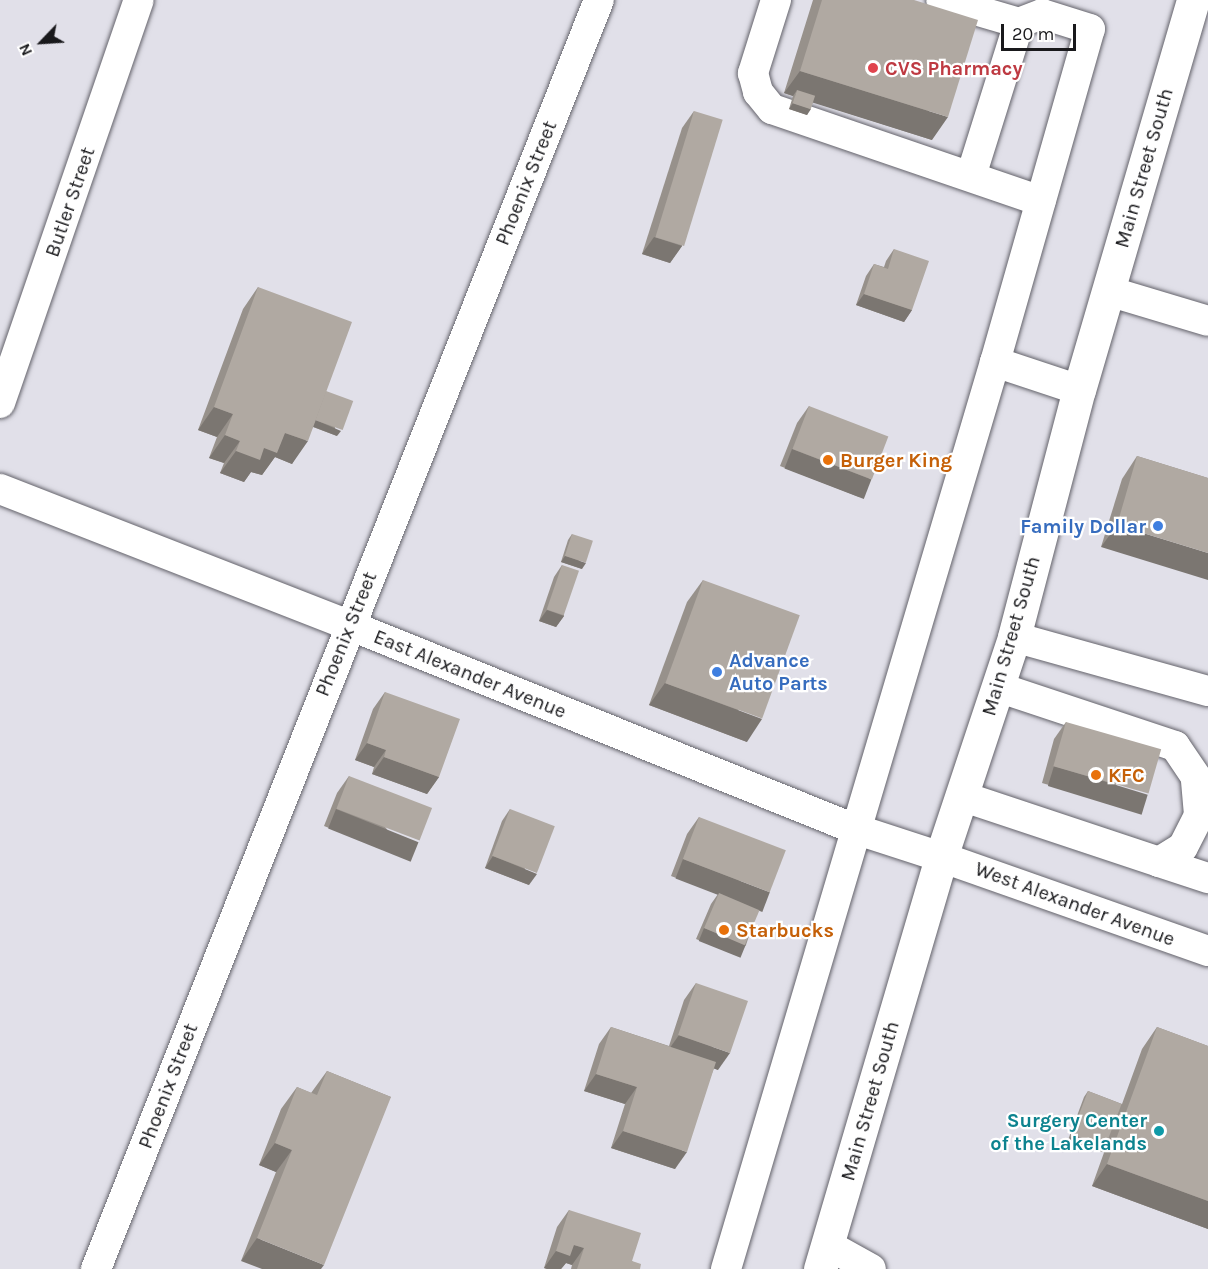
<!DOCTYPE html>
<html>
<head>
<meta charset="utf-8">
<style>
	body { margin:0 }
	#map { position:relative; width:1208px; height:1269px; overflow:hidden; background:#e1e0e9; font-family:Karla,sans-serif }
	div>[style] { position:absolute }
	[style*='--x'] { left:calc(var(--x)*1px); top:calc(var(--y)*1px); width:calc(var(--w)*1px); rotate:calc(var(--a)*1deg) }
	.roads { filter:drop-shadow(0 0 2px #64636b) drop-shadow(0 0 2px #64636b) }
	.minor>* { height:30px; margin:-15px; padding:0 15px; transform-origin:15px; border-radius:15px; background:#fff }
	.major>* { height:33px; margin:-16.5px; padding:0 16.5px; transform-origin:16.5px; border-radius:16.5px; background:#fff }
	.wall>* { inset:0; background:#97918b }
	.shaded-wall>* { inset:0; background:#7b7671; transform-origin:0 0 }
	.building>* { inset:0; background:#b0a9a2; transform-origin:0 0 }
	.dots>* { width:16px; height:16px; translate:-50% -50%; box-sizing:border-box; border:3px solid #fff; border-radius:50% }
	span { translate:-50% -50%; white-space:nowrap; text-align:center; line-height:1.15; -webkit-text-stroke:4.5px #fff; paint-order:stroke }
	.health-label { font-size:20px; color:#be3a42; font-weight:700 }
	.left { translate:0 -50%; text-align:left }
	.street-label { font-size:20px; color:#19191c }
	.food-label { font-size:20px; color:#c56008; font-weight:700 }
	.shop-label { font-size:20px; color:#366cbe; font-weight:700 }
	.right { translate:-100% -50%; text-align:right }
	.culture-label { font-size:20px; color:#0d838f; font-weight:700 }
	.north { position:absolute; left:12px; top:12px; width:60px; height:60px; -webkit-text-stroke:4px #fff; paint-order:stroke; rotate:245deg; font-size:16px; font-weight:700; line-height:24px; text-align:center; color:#19191c }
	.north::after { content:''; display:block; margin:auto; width:21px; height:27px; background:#19191c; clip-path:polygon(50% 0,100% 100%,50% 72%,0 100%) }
	.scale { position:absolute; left:1001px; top:24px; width:75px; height:27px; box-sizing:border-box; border:3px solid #19191c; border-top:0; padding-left:8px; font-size:18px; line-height:21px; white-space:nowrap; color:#19191c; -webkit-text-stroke:4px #fff; paint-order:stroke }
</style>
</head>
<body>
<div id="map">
	<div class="roads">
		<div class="minor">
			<i style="--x:776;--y:0;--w:77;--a:107.5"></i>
			<i style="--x:753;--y:73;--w:20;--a:75"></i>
			<i style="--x:758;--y:92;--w:22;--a:51"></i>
			<i style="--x:772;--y:109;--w:284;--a:18.9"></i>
			<i style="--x:971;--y:176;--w:160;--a:-72.6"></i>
			<i style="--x:1108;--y:291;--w:104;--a:16.7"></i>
			<i style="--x:995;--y:362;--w:89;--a:18.4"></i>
			<i style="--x:0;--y:403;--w:426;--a:-71"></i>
			<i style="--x:0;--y:489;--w:375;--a:21.3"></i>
			<i style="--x:349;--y:625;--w:546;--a:21.96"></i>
			<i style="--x:855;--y:829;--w:90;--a:18"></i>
			<i style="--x:941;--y:857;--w:283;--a:19.4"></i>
			<i style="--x:1014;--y:637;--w:201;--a:15.6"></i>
			<i style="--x:961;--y:796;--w:209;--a:18.4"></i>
			<i style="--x:1159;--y:862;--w:28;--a:-32"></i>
			<i style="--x:1183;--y:847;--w:36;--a:-63"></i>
			<i style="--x:1199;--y:815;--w:38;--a:-95"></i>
			<i style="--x:1196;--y:777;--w:37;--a:-124"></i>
			<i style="--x:1175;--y:746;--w:187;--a:-161.6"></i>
			<i style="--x:1159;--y:862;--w:52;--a:18.1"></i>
			<i style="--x:828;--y:1245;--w:49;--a:29.2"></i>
			<i style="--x:96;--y:1269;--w:1365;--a:-68.38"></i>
			<i style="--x:726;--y:1269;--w:946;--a:-73.48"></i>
			<i style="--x:995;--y:362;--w:346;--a:-74.1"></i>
			<i style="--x:1090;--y:29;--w:50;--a:-162.6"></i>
			<i style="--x:1042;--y:14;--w:25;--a:159"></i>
			<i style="--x:1019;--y:23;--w:81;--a:-163.6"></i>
		</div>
		<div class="major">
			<i style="--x:820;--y:1269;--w:429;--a:-73.6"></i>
			<i style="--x:941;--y:857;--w:232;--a:-71.6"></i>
			<i style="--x:1014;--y:637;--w:255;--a:-75.3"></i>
			<i style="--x:1079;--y:390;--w:406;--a:-73.7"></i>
		</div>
	</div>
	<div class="wall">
		<i style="clip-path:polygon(813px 0,914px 0,932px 140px,813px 102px,807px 115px,789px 109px,793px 96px,784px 93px)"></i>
		<i style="clip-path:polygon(694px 111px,682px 246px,670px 263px,642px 254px,682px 128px)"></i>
		<i style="clip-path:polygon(894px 249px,912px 310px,904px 322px,856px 305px,866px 276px,874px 264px,884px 267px,886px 261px)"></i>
		<i style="clip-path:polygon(258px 287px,326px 391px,337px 436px,313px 427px,292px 464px,275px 457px,262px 475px,251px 472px,244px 482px,220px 473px,224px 463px,209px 458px,217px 437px,198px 430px,243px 309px)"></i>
		<i style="clip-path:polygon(809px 406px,871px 480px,859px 497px,780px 466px,797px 423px)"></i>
		<i style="clip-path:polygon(1137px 456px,1208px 478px,1101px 547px,1122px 479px)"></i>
		<i style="clip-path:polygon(572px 534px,582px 569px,561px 562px,568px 540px)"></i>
		<i style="clip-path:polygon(562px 565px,564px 616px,556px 627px,539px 621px,554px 577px)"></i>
		<i style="clip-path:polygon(703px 580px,747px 742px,649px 705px,687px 602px)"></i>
		<i style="clip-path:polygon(385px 692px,439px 777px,427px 794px,372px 774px,374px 767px,355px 760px,373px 709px)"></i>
		<i style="clip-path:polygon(1066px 722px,1137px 811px,1042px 783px,1054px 739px)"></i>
		<i style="clip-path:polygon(349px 776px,408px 859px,324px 826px,337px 793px)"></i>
		<i style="clip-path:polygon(510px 809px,529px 885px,485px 868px,502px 821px)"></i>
		<i style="clip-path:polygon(699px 817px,758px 909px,746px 945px,738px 956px,696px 939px,711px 904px,718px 894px,671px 876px,687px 834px)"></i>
		<i style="clip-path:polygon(696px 983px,718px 1070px,714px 1068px,675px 1169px,611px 1148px,625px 1104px,584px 1091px,599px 1044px,611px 1027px,669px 1046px,684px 1000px)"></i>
		<i style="clip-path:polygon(1157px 1027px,1208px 1046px,1208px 1229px,1092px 1186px,1106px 1147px,1102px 1152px,1068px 1140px,1084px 1097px,1088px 1091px,1122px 1104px,1142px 1049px)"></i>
		<i style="clip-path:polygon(327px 1071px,391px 1097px,241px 1261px,276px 1172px,259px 1165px,281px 1109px,297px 1087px,311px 1093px)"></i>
		<i style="clip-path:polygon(569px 1210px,632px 1261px,640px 1269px,571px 1269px,572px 1265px,566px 1263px,561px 1269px,547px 1269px,544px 1268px,557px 1227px)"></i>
	</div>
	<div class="shaded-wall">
		<i style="clip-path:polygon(800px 71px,948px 117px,932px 140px,795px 97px,797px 90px,793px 96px,784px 93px)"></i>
		<i style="clip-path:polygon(793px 103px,811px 109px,807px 115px,789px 109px)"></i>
		<i style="clip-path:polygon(654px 237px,682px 246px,670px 263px,642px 254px)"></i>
		<i style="clip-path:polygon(864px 294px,912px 310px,904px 322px,856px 305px)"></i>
		<i style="clip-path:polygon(214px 407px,233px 414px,217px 437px,198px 430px)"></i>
		<i style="clip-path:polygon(311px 418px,341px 431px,337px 436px,306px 424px)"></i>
		<i style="clip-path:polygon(285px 433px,308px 441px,292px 464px,275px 457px,262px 475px,251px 472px,244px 482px,220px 473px,236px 451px,264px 448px)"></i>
		<i style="clip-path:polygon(225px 435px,240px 441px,224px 463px,209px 458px)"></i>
		<i style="left:792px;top:449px;width:85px;height:21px;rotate:21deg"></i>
		<i style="clip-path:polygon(1117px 525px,1208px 553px,1208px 580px,1101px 547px)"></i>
		<i style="clip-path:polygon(565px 556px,586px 563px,582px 569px,561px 562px)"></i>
		<i style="clip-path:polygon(547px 610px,564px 616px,556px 627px,539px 621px)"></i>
		<i style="clip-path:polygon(665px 683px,762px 719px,747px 742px,649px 705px)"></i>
		<i style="clip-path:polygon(367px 743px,386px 750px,374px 767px,355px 760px)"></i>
		<i style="clip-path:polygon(384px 757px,439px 777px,427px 794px,372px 774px)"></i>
		<i style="left:1054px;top:766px;width:98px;height:21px;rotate:17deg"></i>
		<i style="left:336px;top:809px;width:89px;height:21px;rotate:22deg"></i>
		<i style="clip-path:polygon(493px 856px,537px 874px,529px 885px,485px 868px)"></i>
		<i style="left:683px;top:859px;width:93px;height:21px;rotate:21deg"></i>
		<i style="left:704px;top:928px;width:45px;height:14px;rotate:22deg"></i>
		<i style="clip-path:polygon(679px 1035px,730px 1053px,718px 1070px,667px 1052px)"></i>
		<i style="clip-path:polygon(596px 1074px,637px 1087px,625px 1104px,584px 1091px)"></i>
		<i style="clip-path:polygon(623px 1131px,687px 1152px,675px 1169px,611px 1148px)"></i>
		<i style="left:1072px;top:1134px;width:36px;height:7px;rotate:19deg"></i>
		<i style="clip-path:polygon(275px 1143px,292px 1150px,276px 1172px,259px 1165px)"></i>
		<i style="clip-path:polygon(1107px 1164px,1208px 1201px,1208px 1229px,1092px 1186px)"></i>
		<i style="clip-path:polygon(257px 1238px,324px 1265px,321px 1269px,262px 1269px,241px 1261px)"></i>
		<i style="clip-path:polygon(574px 1245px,584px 1248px,572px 1265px,566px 1263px,561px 1269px,547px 1269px,544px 1268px,556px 1251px)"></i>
	</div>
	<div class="building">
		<i style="clip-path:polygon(822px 0,914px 0,978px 20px,948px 117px,800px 71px)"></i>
		<i style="left:797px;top:90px;width:19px;height:14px;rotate:18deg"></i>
		<i style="left:694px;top:111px;width:30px;height:132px;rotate:17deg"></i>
		<i style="clip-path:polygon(894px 249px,929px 261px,912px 310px,864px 294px,874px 264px,888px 269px)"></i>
		<i style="clip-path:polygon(258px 287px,352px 322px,308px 441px,285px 433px,277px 453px,264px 448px,260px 460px,236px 451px,240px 441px,225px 435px,233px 414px,214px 407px)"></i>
		<i style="left:326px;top:391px;width:29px;height:31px;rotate:20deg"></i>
		<i style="left:809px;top:406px;width:85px;height:46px;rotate:21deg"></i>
		<i style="clip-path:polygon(1137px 456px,1208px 478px,1208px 553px,1117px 525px)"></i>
		<i style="left:572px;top:534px;width:22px;height:23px;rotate:18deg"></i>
		<i style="left:562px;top:565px;width:18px;height:47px;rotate:19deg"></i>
		<i style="left:703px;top:580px;width:103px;height:110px;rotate:20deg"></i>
		<i style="clip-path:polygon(385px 692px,460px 719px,439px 777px,384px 757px,386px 750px,367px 743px)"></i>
		<i style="left:1066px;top:722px;width:99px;height:46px;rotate:16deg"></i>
		<i style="left:349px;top:776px;width:89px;height:35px;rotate:21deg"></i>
		<i style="left:510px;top:809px;width:48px;height:50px;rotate:21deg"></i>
		<i style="left:699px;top:817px;width:93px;height:45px;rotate:21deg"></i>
		<i style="left:719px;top:893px;width:44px;height:38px;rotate:23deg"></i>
		<i style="left:696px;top:983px;width:55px;height:55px;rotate:19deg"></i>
		<i style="clip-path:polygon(611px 1027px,716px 1062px,687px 1152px,623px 1131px,637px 1087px,596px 1074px)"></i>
		<i style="clip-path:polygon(1157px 1027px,1208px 1046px,1208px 1201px,1107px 1164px)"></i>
		<i style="clip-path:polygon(327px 1071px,391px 1097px,324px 1265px,257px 1238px,292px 1150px,275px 1143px,297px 1087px,317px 1095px)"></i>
		<i style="left:1088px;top:1091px;width:36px;height:46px;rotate:21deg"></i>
		<i style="clip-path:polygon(569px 1210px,641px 1233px,632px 1261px,641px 1264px,640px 1269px,577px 1269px,584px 1248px,574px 1245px,570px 1256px,556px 1251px)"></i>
	</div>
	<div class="dots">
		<i style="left:873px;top:68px;background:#e0444e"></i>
		<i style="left:828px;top:460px;background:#e8710a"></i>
		<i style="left:1158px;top:526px;background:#3f7fe0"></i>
		<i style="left:717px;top:672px;background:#3f7fe0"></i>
		<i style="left:1096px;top:775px;background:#e8710a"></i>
		<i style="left:724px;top:930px;background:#e8710a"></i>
		<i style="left:1159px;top:1131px;background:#0f9aa8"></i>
	</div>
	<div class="health-label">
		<span class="left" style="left:885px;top:68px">CVS Pharmacy</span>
	</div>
	<div class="street-label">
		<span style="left:1144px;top:168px;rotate:-74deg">Main Street South</span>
		<span style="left:526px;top:183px;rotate:-68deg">Phoenix Street</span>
		<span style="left:70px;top:202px;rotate:-71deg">Butler Street</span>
		<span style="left:346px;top:634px;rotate:-68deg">Phoenix Street</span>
		<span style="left:1011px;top:636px;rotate:-74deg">Main Street South</span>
		<span style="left:470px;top:674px;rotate:22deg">East Alexander Avenue</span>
		<span style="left:1075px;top:904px;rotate:20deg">West Alexander Avenue</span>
		<span style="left:168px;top:1086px;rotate:-69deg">Phoenix Street</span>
		<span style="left:870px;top:1101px;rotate:-74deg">Main Street South</span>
	</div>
	<div class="food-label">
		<span class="left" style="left:840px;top:460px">Burger King</span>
		<span class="left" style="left:1108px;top:775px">KFC</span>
		<span class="left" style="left:736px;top:930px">Starbucks</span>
	</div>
	<div class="shop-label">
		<span class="right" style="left:1146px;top:526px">Family Dollar</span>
		<span class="left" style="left:729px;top:672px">Advance<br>Auto Parts</span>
	</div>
	<div class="culture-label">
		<span class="right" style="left:1147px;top:1132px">Surgery Center<br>of the Lakelands</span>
	</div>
	<div class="north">N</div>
	<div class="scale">20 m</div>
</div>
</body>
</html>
